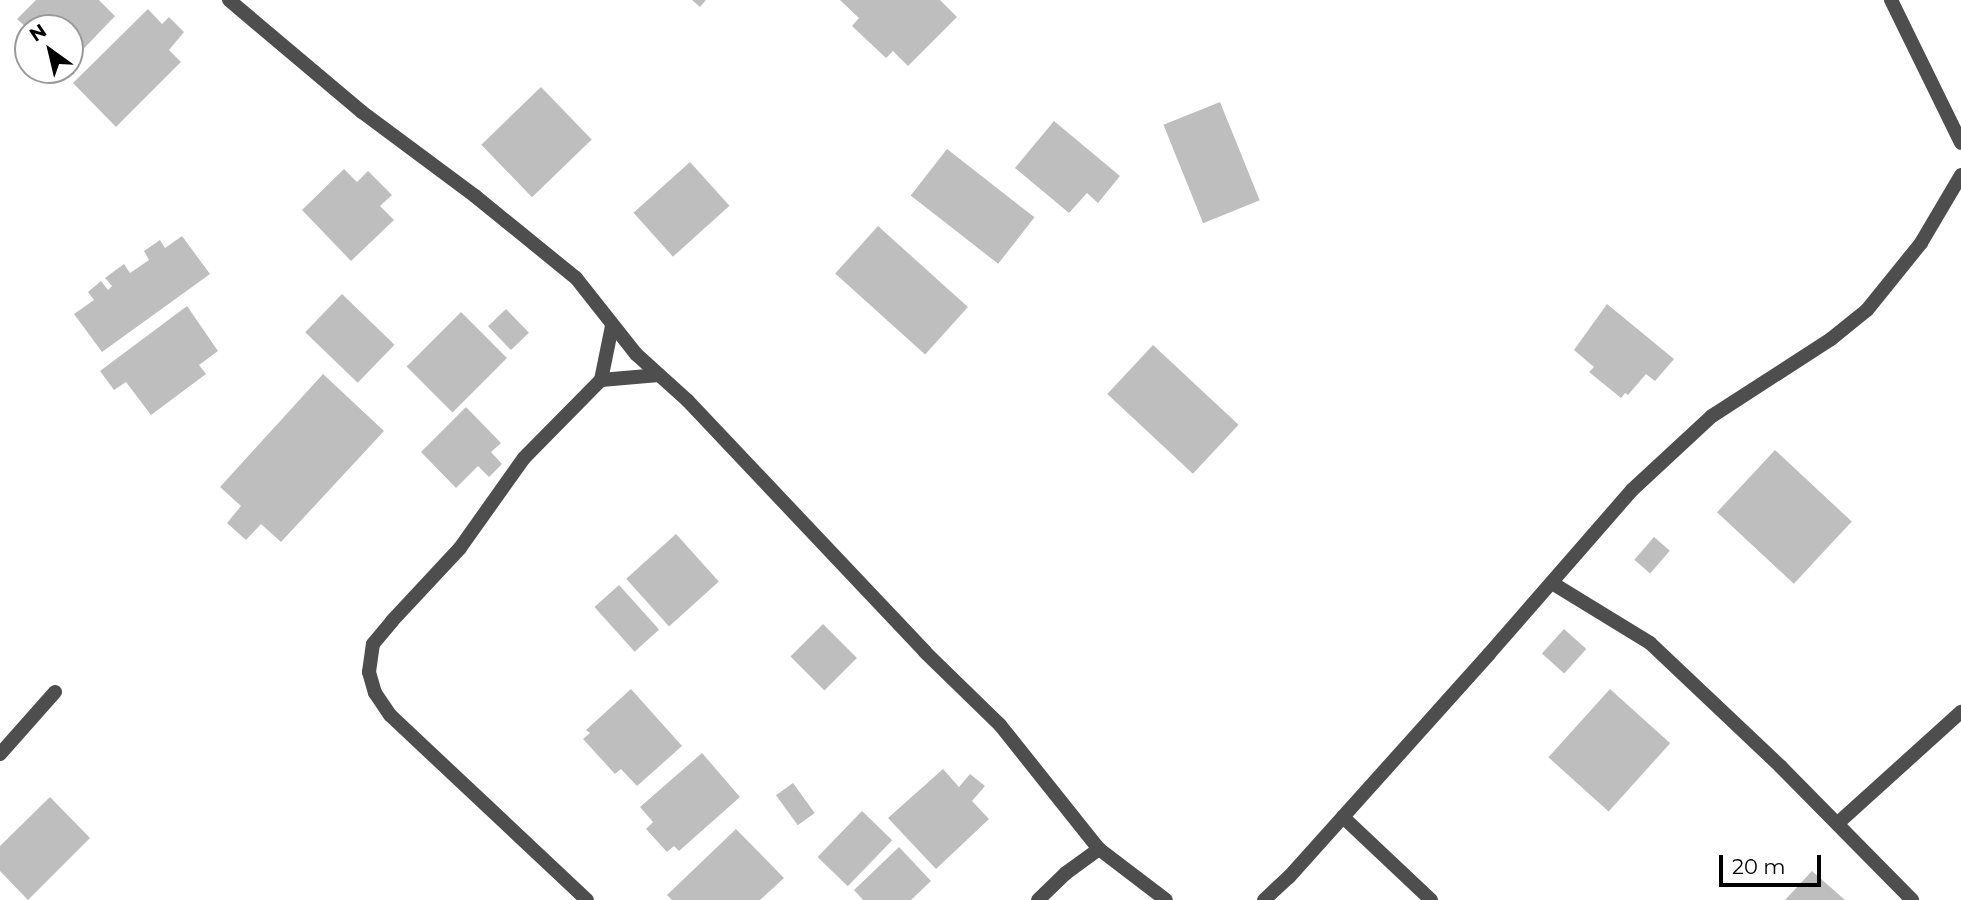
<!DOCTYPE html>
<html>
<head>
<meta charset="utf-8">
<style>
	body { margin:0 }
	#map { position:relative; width:1961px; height:900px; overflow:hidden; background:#fff; font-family:Montserrat,sans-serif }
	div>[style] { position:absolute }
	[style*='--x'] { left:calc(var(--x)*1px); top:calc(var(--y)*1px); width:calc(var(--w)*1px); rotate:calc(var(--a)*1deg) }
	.building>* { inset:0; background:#bebebe; transform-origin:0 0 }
	.street>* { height:14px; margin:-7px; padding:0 7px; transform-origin:7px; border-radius:7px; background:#4e4e4e }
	span { translate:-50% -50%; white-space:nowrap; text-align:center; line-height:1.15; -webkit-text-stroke:5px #fff; paint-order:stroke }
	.north { position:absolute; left:14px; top:14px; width:70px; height:70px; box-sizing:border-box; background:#fff; border:2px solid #999; border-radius:50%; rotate:326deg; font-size:19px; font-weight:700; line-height:28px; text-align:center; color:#000 }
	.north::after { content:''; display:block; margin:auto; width:24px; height:32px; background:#000; clip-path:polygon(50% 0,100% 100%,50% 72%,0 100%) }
	.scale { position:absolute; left:1719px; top:855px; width:102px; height:32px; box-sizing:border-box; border:4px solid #000; border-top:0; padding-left:9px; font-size:21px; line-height:24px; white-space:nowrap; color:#000; -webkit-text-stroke:5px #fff; paint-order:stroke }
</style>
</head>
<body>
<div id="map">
	<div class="building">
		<i style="clip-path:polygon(36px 0,99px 0,115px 16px,70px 63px,70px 28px,27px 28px,17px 19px)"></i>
		<i style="clip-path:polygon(692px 0,706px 0,700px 7px)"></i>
		<i style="clip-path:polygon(840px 0,940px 0,957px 17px,908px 66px,893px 51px,886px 58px,852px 26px,859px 18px)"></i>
		<i style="clip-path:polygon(148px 9px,162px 24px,169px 17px,184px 32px,169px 50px,181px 62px,116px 127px,73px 83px)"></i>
		<i style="left:541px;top:87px;width:73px;height:83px;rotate:46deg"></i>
		<i style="left:1220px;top:102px;width:106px;height:61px;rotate:68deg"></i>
		<i style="clip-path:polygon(1054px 121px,1120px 176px,1098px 203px,1087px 193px,1069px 213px,1015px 168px)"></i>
		<i style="left:947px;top:149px;width:111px;height:59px;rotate:38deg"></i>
		<i style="left:690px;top:162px;width:59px;height:76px;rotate:48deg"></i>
		<i style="clip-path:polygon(344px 169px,357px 182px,368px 171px,392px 195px,380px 206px,394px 220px,351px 261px,302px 210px)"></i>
		<i style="left:878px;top:226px;width:121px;height:64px;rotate:42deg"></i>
		<i style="clip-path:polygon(182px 236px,210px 274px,102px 352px,74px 314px,94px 300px,88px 292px,101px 281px,108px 290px,112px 286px,105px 278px,124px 264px,130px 273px,149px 260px,144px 251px,160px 240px,165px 248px)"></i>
		<i style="left:342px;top:294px;width:73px;height:53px;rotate:44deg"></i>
		<i style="clip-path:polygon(1607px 304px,1674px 359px,1655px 381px,1646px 374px,1628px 395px,1625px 393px,1621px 398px,1589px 372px,1594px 367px,1574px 350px)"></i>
		<i style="clip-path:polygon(187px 306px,218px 351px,199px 365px,206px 374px,151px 415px,126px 382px,114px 390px,100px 371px)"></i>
		<i style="left:506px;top:309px;width:33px;height:25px;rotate:46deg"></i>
		<i style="left:461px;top:312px;width:65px;height:77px;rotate:45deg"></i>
		<i style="left:1153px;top:345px;width:117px;height:67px;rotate:43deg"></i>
		<i style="clip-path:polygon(323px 374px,384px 431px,281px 542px,261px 524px,246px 540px,227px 523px,241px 506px,220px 487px)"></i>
		<i style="clip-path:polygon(466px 407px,501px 443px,491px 452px,502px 464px,489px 477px,478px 466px,456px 488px,421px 452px)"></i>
		<i style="left:1775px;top:450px;width:105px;height:85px;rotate:43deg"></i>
		<i style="left:676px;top:534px;width:64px;height:67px;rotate:48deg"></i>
		<i style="left:1654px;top:537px;width:21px;height:30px;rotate:41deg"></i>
		<i style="left:619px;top:585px;width:60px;height:33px;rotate:48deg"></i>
		<i style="left:823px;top:624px;width:48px;height:46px;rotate:45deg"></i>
		<i style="left:1564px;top:629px;width:30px;height:33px;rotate:42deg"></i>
		<i style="clip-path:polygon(631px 689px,682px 746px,637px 786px,621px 769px,615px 774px,583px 739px,590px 733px,586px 730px)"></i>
		<i style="left:1610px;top:689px;width:81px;height:92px;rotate:42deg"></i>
		<i style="clip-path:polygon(702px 753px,740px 797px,679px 851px,674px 846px,667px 852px,646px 829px,653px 822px,640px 807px)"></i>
		<i style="clip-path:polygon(943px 769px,959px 787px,970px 774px,985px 786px,972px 801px,989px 819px,936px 869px,888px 818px)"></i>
		<i style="left:793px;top:783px;width:37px;height:21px;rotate:54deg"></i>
		<i style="clip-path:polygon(50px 797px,90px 838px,28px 900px,0 871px,0 846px)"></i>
		<i style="left:862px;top:811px;width:42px;height:64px;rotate:44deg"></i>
		<i style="clip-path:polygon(736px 829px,784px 878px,760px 900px,672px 900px,667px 895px)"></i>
		<i style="clip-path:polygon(899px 847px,931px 881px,911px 900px,863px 900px,854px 890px)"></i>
		<i style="clip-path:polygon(1812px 871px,1845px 900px,1785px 900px)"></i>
	</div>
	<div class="street">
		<i style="--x:229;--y:0;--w:174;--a:40.1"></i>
		<i style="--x:362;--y:112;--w:141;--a:36.6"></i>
		<i style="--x:475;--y:196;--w:130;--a:39.1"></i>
		<i style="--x:576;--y:278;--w:97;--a:51.7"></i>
		<i style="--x:636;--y:354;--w:70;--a:42.1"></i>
		<i style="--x:688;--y:401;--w:345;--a:46.6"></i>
		<i style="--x:925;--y:652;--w:105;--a:44.2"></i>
		<i style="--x:1000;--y:725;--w:159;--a:51.4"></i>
		<i style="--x:1099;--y:849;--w:84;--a:37.3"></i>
		<i style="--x:1891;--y:0;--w:159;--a:63.9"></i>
		<i style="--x:601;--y:380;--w:58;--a:-4.9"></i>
		<i style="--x:1552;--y:583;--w:115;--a:31.5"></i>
		<i style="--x:1650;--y:643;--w:180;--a:43.4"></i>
		<i style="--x:1781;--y:767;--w:187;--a:45.4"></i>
		<i style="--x:0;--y:754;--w:83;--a:-48.4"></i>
		<i style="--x:1343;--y:817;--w:121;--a:43.3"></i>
		<i style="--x:1838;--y:823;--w:166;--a:-42.1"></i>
		<i style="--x:587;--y:900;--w:270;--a:-136.8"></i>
		<i style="--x:390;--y:715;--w:27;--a:-124"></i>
		<i style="--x:375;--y:693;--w:22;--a:-106"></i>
		<i style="--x:369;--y:672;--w:28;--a:-82"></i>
		<i style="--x:373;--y:644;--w:30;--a:-50"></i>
		<i style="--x:392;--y:621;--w:100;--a:-47"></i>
		<i style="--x:460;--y:548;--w:110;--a:-54.6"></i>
		<i style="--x:524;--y:458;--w:110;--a:-45.4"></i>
		<i style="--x:601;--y:380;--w:55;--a:-78.5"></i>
		<i style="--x:1038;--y:900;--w:39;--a:-44"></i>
		<i style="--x:1066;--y:873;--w:41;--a:-36"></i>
		<i style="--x:1264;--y:900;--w:34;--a:-43"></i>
		<i style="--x:1289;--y:877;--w:300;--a:-48.1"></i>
		<i style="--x:1489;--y:654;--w:218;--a:-48.9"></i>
		<i style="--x:1632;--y:490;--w:109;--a:-42.8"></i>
		<i style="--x:1712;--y:416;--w:142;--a:-32.9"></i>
		<i style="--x:1831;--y:339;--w:46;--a:-38.9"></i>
		<i style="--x:1867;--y:310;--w:86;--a:-51.1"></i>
		<i style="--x:1921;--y:243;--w:79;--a:-59.5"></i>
	</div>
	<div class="north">N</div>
	<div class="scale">20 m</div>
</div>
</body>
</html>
